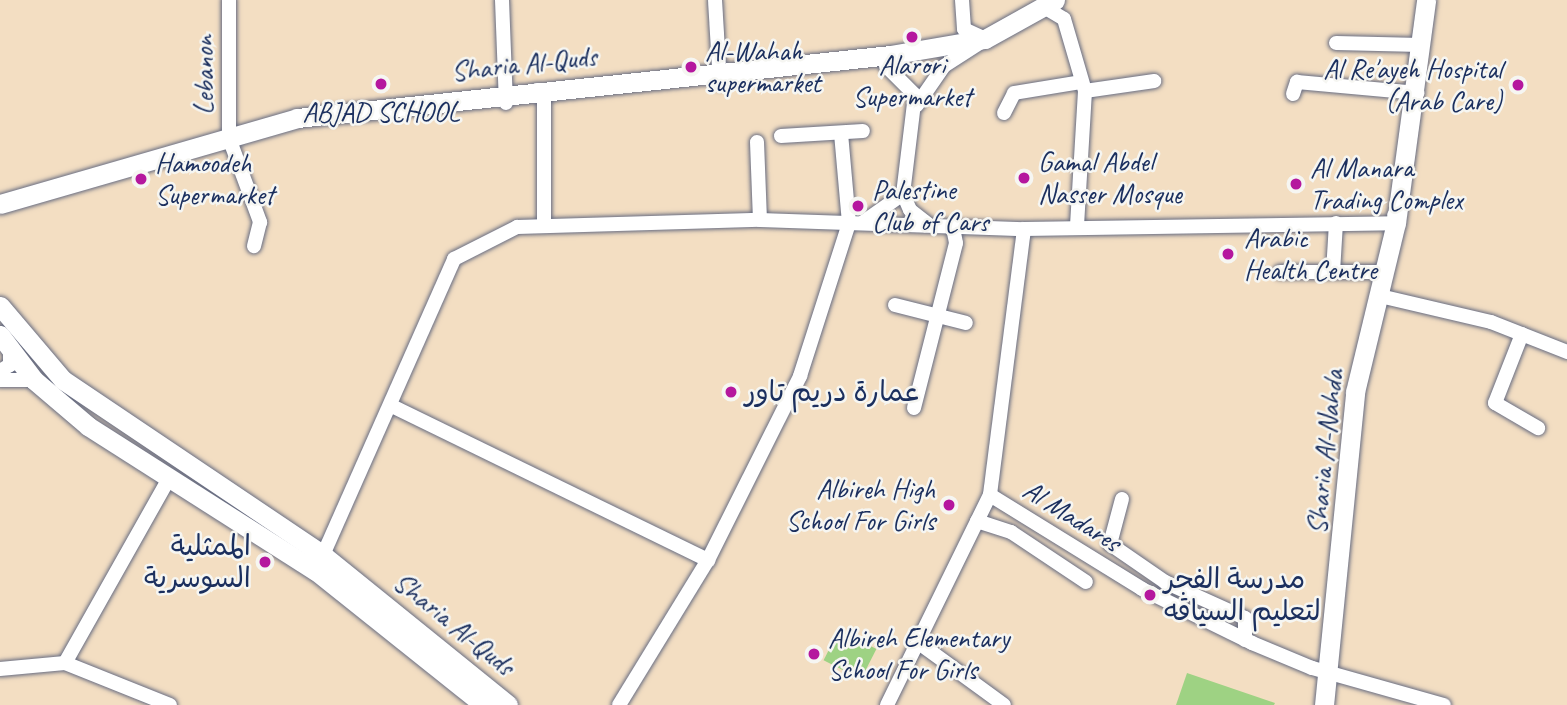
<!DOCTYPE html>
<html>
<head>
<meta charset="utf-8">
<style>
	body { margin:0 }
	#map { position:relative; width:1567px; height:705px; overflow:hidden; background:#f3dec2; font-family:Caveat,"Playpen Sans Arabic",sans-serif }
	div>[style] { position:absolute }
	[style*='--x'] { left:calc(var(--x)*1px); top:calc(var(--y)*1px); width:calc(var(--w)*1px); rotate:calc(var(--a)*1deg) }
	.green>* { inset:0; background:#9ed283; transform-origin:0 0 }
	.roads { filter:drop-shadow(0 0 2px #676c81) drop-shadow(0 0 2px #676c81) }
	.minor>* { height:14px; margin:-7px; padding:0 7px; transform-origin:7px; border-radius:7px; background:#fff }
	.major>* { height:19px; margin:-9.5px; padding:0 9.5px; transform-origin:9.5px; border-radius:9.5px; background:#fff }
	.dots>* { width:19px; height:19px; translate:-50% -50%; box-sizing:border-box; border:4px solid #f6f6f2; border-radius:50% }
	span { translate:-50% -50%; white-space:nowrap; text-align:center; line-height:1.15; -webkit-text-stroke:5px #f6f6f2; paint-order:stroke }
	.poi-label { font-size:28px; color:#1b2f5e }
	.left { translate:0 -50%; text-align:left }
	.right { translate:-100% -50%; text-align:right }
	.street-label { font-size:28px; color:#1b2f5e }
</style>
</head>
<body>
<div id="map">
	<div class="green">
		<i style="left:839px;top:630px;width:42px;height:34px;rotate:27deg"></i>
		<i style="clip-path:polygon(1187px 673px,1275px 703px,1274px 705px,1176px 705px)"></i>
	</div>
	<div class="roads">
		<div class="minor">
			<i style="--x:229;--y:0;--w:138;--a:90"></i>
			<i style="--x:229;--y:138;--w:90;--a:69.7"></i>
			<i style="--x:260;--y:222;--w:25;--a:104"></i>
			<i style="--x:502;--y:0;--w:103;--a:87.8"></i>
			<i style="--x:715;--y:0;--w:83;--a:86.6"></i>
			<i style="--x:962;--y:0;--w:29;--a:86"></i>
			<i style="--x:964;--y:29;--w:21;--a:25"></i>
			<i style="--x:1044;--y:7;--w:23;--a:31"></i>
			<i style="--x:1064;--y:19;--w:75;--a:73.7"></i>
			<i style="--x:1085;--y:91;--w:134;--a:93.4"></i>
			<i style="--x:1336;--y:43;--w:85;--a:1.3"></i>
			<i style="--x:886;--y:66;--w:41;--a:45"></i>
			<i style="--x:915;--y:95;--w:100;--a:96.9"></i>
			<i style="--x:903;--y:194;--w:17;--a:66"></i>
			<i style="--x:910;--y:210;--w:24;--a:38"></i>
			<i style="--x:537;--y:90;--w:11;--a:52"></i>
			<i style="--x:544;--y:99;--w:127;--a:90"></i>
			<i style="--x:1085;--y:91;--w:70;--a:-8.2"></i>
			<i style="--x:1293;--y:94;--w:13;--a:-72"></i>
			<i style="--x:1297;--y:82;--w:121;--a:5.2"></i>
			<i style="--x:917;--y:105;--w:47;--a:-55.3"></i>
			<i style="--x:944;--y:66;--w:44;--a:-33"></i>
			<i style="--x:1004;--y:113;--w:22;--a:-63"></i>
			<i style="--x:1014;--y:93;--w:68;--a:-9.3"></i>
			<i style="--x:781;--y:136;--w:82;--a:-3.5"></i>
			<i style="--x:757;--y:142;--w:78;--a:87.8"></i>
			<i style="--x:862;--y:223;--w:50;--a:-35.3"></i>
			<i style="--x:1024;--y:229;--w:268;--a:97.3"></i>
			<i style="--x:990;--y:495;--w:179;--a:31.7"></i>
			<i style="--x:1142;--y:589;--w:123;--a:26.1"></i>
			<i style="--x:1252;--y:643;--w:65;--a:22.6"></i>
			<i style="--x:1312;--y:668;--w:137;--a:15.7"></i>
			<i style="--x:1280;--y:272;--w:106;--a:0"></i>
			<i style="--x:1333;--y:272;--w:49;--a:-86.5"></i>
			<i style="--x:1380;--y:296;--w:114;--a:13.2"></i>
			<i style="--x:1491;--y:322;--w:82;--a:21.5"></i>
			<i style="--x:895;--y:305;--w:73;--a:14.2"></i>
			<i style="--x:1522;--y:334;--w:74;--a:111.4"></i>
			<i style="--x:1495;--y:403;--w:50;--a:30.2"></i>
			<i style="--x:0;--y:371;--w:12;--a:-31"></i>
			<i style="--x:10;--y:365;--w:16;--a:-90"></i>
			<i style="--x:0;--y:380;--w:34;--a:0"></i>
			<i style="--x:392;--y:406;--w:352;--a:26"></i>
			<i style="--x:914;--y:408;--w:170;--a:-75.7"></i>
			<i style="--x:956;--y:243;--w:15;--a:-101"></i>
			<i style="--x:1122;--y:499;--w:47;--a:104.9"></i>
			<i style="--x:1110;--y:544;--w:67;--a:34.6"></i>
			<i style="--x:1165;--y:582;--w:88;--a:24.2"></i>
			<i style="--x:1245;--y:618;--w:22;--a:90"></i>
			<i style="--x:977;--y:521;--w:36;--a:18"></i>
			<i style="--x:1011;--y:532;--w:90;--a:33.7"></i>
			<i style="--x:323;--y:555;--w:324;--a:-66.1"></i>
			<i style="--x:454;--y:259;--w:71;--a:-26.9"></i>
			<i style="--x:517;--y:227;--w:243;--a:-1.7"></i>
			<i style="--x:760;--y:220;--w:264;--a:2"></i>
			<i style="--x:1024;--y:229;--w:372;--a:-0.9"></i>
			<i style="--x:1396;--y:223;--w:8;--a:-104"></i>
			<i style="--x:919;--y:643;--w:105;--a:36.1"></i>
			<i style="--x:65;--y:663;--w:214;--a:-60.6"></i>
			<i style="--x:0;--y:669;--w:65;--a:-5.3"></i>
			<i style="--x:65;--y:663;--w:113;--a:21.8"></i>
			<i style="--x:619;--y:705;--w:170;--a:-58.5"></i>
			<i style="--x:708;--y:560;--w:206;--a:-63.4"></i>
			<i style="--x:800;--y:376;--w:161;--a:-72.2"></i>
			<i style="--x:849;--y:223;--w:90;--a:-95.1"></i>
			<i style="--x:887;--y:705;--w:234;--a:-63.9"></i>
		</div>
		<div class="major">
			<i style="--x:0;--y:204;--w:309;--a:-16.1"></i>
			<i style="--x:297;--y:118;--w:596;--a:-6.06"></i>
			<i style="--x:890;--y:55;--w:96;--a:-9.6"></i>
			<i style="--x:985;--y:39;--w:80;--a:-29.1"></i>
			<i style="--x:0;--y:306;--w:97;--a:49.6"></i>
			<i style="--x:63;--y:380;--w:313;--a:33.9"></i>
			<i style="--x:323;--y:555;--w:238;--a:39"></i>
			<i style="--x:0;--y:335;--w:56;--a:52.9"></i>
			<i style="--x:34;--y:380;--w:71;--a:40.4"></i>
			<i style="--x:88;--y:426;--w:270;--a:32.5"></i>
			<i style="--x:316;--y:571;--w:215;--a:38.6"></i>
			<i style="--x:1324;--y:705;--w:315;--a:-84.3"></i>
			<i style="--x:1355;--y:392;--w:174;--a:-76.4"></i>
			<i style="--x:1396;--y:223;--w:225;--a:-82.3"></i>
		</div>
	</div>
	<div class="dots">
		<i style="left:912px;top:37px;background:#b5179e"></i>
		<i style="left:691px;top:67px;background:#b5179e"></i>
		<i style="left:381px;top:84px;background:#b5179e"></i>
		<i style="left:1518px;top:85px;background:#b5179e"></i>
		<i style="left:1024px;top:178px;background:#b5179e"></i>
		<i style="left:141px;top:179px;background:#b5179e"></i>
		<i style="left:1296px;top:184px;background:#b5179e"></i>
		<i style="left:858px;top:206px;background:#b5179e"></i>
		<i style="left:1228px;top:254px;background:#b5179e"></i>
		<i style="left:731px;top:392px;background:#b5179e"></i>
		<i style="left:949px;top:505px;background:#b5179e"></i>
		<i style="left:265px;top:562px;background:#b5179e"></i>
		<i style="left:1150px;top:595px;background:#b5179e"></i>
		<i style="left:814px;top:654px;background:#b5179e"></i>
	</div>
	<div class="poi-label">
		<span class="left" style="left:705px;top:67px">Al-Wahah<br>supermarket</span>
		<span style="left:912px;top:81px">Alarori<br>Supermarket</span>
		<span class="right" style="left:1502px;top:85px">Al Re'ayeh Hospital<br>(Arab Care)</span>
		<span style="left:381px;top:112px">ABJAD SCHOOL</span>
		<span class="left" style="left:1038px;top:178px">Gamal Abdel<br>Nasser Mosque</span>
		<span class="left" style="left:155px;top:179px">Hamoodeh<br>Supermarket</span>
		<span class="left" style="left:1310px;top:184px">Al Manara<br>Trading Complex</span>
		<span class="left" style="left:872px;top:206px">Palestine<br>Club of Cars</span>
		<span class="left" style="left:1244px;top:254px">Arabic<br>Health Centre</span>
		<span class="left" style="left:745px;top:392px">عمارة دريم تاور</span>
		<span class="right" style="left:935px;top:505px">Albireh High<br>School For Girls</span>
		<span class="right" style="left:251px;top:562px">الممثلية<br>السوسرية</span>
		<span class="left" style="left:1164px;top:595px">مدرسة الفجر<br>لتعليم السياقه</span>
		<span class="left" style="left:828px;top:654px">Albireh Elementary<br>School For Girls</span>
	</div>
	<div class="street-label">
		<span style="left:524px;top:64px;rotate:-6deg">Sharia Al-Quds</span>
		<span style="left:204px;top:75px;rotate:-90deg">Lebanon</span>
		<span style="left:1325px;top:452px;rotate:-84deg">Sharia Al-Nahda</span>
		<span style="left:1072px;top:516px;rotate:32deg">Al Madares</span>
		<span style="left:454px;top:624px;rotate:39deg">Sharia Al-Quds</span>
	</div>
</div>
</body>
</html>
